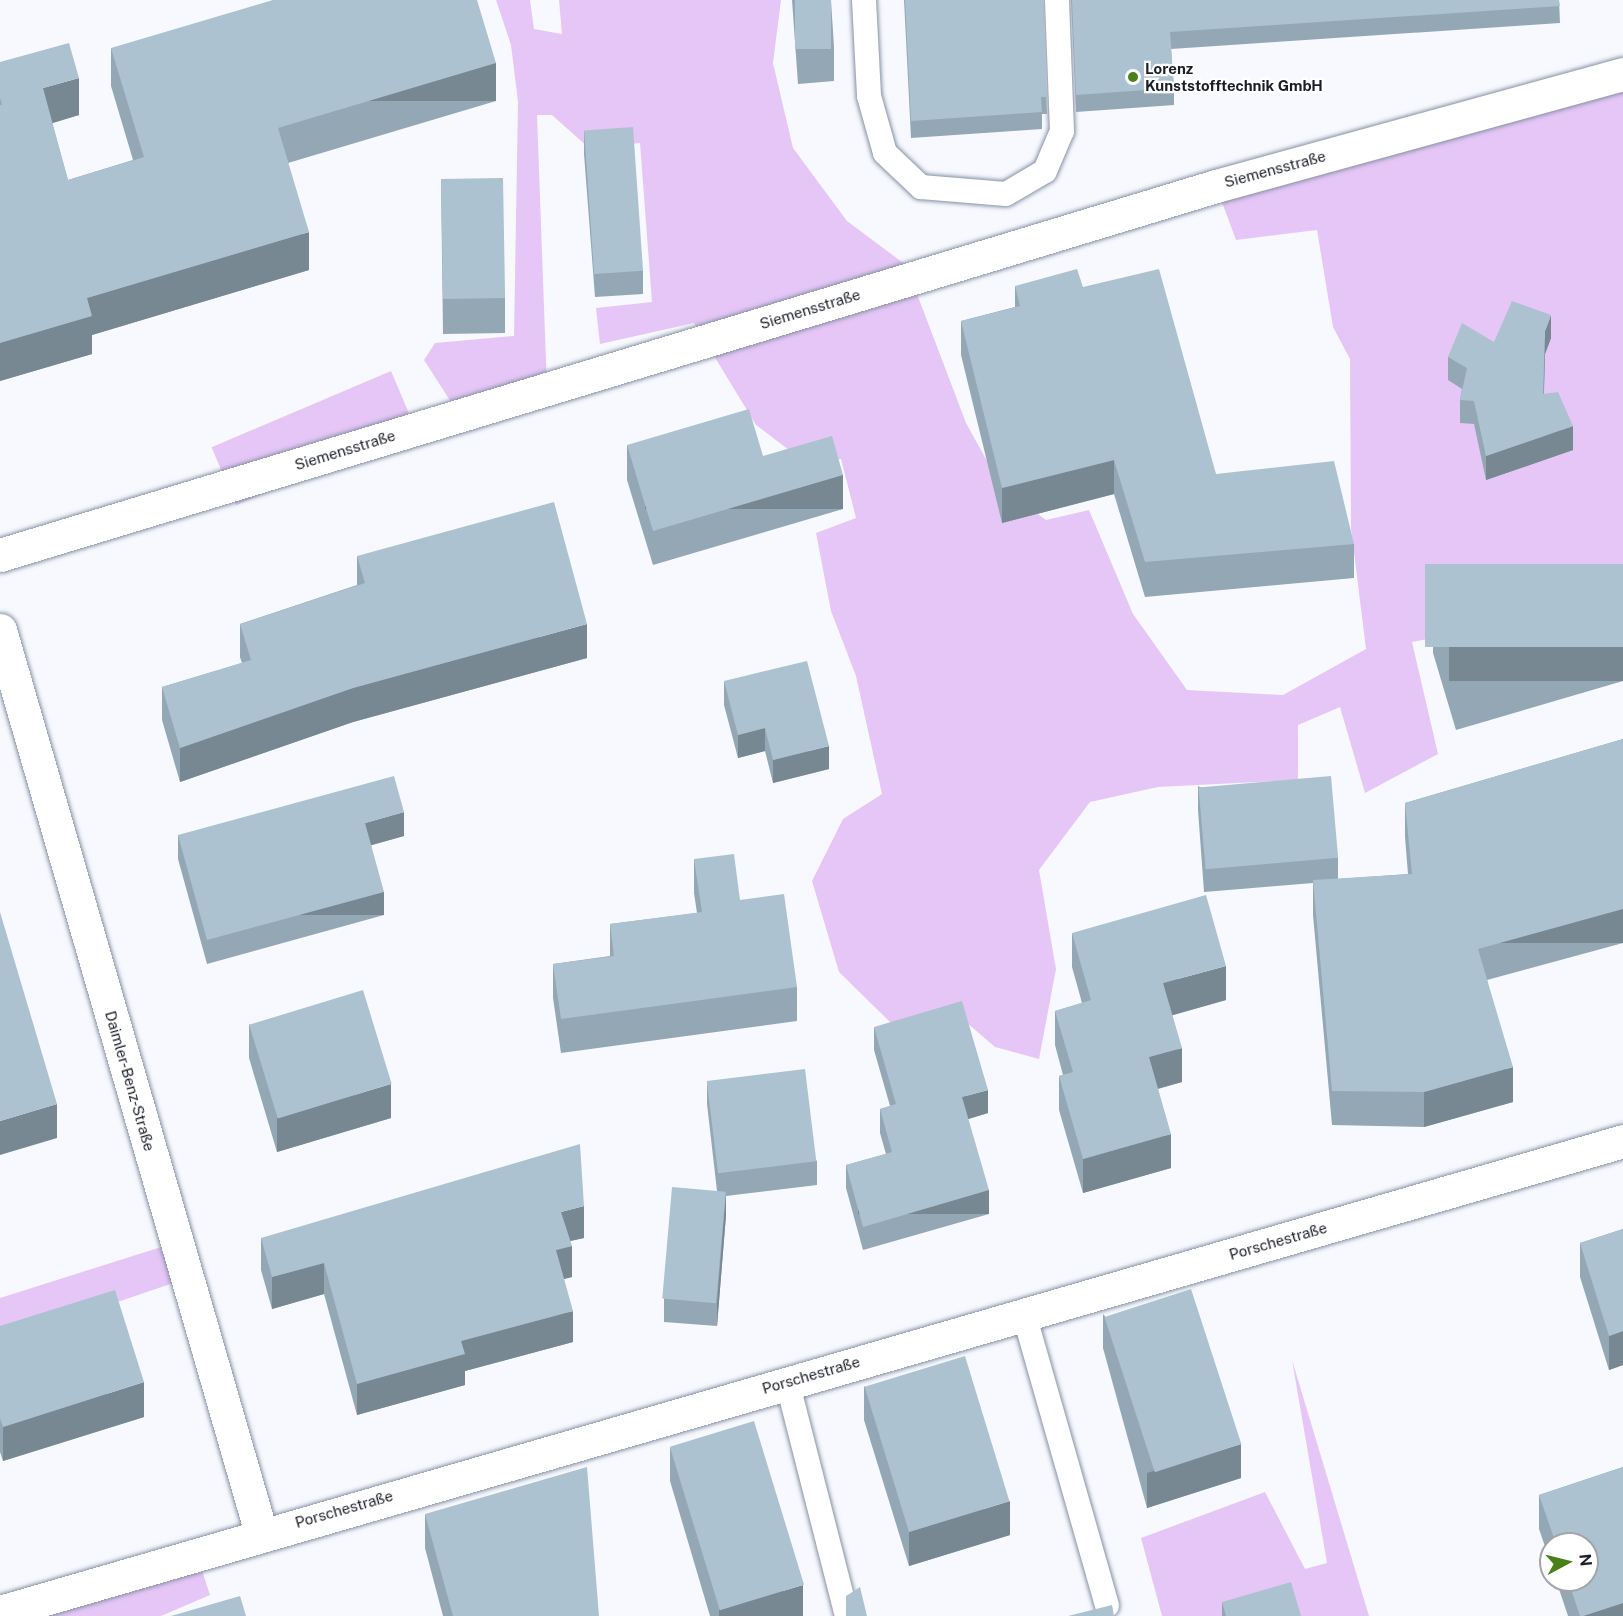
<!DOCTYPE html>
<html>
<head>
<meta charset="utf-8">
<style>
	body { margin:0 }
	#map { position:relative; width:1623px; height:1616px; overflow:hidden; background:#f7f9fe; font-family:"Public Sans",sans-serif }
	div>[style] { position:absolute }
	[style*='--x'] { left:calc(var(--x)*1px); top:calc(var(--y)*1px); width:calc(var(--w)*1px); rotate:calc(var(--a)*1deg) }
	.green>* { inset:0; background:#e6c6f7; transform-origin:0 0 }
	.roads { filter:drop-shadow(0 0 2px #8791a5) drop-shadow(0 0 2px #8791a5) }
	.lane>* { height:24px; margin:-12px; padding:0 12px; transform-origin:12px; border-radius:12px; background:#fff }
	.street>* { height:33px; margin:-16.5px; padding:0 16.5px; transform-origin:16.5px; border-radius:16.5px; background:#fff }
	.wall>* { inset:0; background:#94a7b4 }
	.shaded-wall>* { inset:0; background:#788892; transform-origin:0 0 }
	.building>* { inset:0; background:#acc2d1; transform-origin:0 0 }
	.dots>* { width:16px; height:16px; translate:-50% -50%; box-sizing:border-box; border:3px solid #fff; border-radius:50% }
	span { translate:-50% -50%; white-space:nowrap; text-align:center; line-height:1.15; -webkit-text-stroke:4.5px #fff; paint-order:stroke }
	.poi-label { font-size:15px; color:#1a1e26; font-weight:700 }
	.left { translate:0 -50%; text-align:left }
	.street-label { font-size:15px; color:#1a1e26 }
	.north { position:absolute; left:1539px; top:1532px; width:60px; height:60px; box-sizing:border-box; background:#fff; border:2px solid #a3a5a8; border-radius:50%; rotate:83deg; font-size:16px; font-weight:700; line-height:24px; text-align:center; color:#1a1e26 }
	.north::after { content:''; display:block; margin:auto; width:21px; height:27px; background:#498119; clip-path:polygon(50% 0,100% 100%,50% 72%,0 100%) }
</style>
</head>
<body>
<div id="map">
	<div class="green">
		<i style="clip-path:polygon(496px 0,530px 0,534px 29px,562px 34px,559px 0,781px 0,773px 63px,793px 148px,847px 221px,906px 265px,966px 423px,1002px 488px,1046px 520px,1089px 510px,1133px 614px,1187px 690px,1283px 695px,1366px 649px,1351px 528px,1350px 359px,1333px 327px,1317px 230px,1236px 240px,1216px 186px,1623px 74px,1623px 564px,1491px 627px,1412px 642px,1438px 754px,1365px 793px,1340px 707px,1298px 725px,1298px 780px,1158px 787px,1090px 802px,1039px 870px,1056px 969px,1039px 1059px,995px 1047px,952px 1010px,891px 1023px,839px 972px,812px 881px,843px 819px,882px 794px,856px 676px,831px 611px,816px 533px,856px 518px,841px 459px,806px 463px,756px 425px,694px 323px,600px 344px,596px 308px,652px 302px,640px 143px,589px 148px,552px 115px,537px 115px,547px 389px,460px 416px,424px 360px,435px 343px,514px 336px,518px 102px,511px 45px)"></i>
		<i style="left:391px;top:371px;width:63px;height:195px;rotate:67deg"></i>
		<i style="clip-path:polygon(177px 1242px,188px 1278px,0 1342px,0 1298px)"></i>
		<i style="clip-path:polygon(1292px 1360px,1369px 1616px,1162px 1616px,1141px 1538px,1265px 1492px,1305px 1569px,1327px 1563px)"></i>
		<i style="clip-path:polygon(196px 1552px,210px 1595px,161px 1616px,0 1616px)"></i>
	</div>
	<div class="roads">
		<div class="lane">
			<i style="--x:864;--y:0;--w:96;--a:87"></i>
			<i style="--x:869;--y:96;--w:59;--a:74.3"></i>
			<i style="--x:885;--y:153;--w:50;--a:43.4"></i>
			<i style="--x:921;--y:187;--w:85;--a:4.7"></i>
			<i style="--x:1006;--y:194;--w:45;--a:-30.5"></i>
			<i style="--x:1045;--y:171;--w:43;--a:-67"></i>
			<i style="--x:1062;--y:131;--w:131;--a:-92.2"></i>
			<i style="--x:1024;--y:1314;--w:303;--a:74.1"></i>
			<i style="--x:787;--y:1381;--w:243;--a:75.7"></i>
		</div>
		<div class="street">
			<i style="--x:0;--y:555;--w:1271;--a:-16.88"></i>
			<i style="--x:1216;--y:186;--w:422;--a:-15.4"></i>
			<i style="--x:0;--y:630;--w:940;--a:73.88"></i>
			<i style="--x:0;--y:1612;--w:1690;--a:-16.18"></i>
		</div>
	</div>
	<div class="wall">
		<i style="clip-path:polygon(792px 0,831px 0,834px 47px,834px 81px,798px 84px)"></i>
		<i style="clip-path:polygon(904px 0,1043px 0,1047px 114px,1042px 114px,1042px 129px,911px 138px)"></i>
		<i style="clip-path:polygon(1071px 0,1559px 0,1560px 23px,1171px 49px,1174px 88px,1174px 105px,1076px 112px)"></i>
		<i style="clip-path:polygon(111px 48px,496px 101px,288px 163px,309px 270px,92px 335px,92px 354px,0 381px,0 62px,79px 115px,52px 123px,68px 180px,133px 160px,111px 86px)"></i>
		<i style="clip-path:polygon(584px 130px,643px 271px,643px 294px,595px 297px,584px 154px)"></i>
		<i style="clip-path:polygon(441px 179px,505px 298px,505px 333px,443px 334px)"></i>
		<i style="clip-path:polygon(1015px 286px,1083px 287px,1216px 474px,1354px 544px,1354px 578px,1145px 597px,1114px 494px,1002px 523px,961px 355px,961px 321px,1015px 307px)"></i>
		<i style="clip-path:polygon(1551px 338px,1545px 354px,1544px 394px,1573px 450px,1486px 480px,1474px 424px,1460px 423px,1460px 400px,1462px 389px,1448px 380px,1448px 357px,1494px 342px)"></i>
		<i style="clip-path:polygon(627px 445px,763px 456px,843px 509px,653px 565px,627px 480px)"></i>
		<i style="clip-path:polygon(357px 556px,587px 658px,353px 722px,180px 782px,162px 720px,162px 687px,242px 663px,240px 657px,240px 624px,357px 585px)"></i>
		<i style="clip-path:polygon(1623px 564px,1623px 681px,1456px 730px,1433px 653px,1433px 619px)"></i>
		<i style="clip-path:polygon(724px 681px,829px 769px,773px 783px,765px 751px,738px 758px,724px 705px)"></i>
		<i style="clip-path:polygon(1623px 739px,1623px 943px,1487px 980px,1513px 1102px,1424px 1127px,1332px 1125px,1313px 915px,1313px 883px,1204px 892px,1198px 810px,1198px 786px,1338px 858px,1338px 879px,1408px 874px,1405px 837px,1405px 803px)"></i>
		<i style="clip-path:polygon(178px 835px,404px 836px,371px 845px,384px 915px,207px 964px,178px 859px)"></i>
		<i style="clip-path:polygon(694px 859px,740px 900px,797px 987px,797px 1021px,561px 1053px,553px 998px,553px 964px,610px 956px,610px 924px,697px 913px,694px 893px)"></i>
		<i style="clip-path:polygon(1072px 933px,1226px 1000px,1172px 1015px,1182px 1082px,1158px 1089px,1171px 1168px,1083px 1193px,1059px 1110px,1059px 1076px,1063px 1075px,1055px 1045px,1055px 1011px,1082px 1003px,1072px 967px)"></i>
		<i style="clip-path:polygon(249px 1024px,391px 1118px,277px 1152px,249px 1058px)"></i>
		<i style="clip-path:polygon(874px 1027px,988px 1113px,968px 1119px,989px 1214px,863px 1250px,846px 1188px,846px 1165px,886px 1154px,880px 1133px,880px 1109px,890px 1106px,874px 1050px)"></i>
		<i style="clip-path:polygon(707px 1081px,817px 1161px,817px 1185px,726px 1196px,726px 1215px,717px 1326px,664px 1322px,664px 1299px,717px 1191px,707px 1104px)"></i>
		<i style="clip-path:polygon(1623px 1229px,1623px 1365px,1609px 1370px,1580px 1277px,1580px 1243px)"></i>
		<i style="clip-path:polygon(261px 1238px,584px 1238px,570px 1241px,572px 1277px,564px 1279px,573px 1342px,465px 1371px,465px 1385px,357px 1415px,324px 1294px,272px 1309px,261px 1270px)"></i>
		<i style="clip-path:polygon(1103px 1314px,1241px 1478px,1147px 1508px,1103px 1348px)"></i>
		<i style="clip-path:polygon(0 1326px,144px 1417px,3px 1461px,0 1452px)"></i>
		<i style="clip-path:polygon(864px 1386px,1010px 1535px,909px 1566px,864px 1420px)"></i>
		<i style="clip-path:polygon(670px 1447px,803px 1616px,710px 1616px,670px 1481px)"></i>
		<i style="clip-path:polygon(1623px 1467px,1623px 1616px,1568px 1616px,1556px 1580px,1587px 1580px,1587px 1544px,1551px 1544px,1551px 1564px,1539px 1529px,1539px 1495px)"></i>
		<i style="clip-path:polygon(425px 1514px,599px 1616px,443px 1616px,425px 1548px)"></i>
		<i style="clip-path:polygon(1222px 1602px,1301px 1616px,1222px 1616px)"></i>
	</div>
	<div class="shaded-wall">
		<i style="left:496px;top:63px;width:38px;height:227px;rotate:90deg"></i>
		<i style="clip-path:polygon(79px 78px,79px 115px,43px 126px,43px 88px)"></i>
		<i style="clip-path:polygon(309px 232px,309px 270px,92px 335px,92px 354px,0 381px,0 343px,87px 298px)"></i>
		<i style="clip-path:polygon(1551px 315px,1551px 338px,1545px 354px,1543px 418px,1545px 331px)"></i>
		<i style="clip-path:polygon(1573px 426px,1573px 450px,1486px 480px,1486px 456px)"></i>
		<i style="clip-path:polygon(1114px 460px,1114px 494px,1002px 523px,1002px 488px)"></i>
		<i style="left:843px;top:475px;width:34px;height:198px;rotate:90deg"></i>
		<i style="clip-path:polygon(587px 624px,587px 658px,353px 722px,180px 782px,180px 748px,353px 688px)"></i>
		<i style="left:1623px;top:647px;width:34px;height:174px;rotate:90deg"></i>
		<i style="clip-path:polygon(765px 728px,765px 751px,738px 758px,738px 735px)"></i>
		<i style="clip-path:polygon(829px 746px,829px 769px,773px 783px,773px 760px)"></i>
		<i style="clip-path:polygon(404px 812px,404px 836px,365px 847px,365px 823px)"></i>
		<i style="left:384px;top:892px;width:23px;height:183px;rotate:90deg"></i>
		<i style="left:1623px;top:909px;width:34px;height:150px;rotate:90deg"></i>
		<i style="clip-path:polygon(1226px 966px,1226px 1000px,1163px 1018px,1163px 983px)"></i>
		<i style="clip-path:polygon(1182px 1048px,1182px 1082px,1149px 1091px,1149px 1057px)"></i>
		<i style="clip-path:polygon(1513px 1067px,1513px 1102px,1424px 1127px,1424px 1092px)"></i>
		<i style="clip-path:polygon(391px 1084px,391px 1118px,277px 1152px,277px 1118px)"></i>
		<i style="clip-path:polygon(988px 1090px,988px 1113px,962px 1121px,962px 1097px)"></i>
		<i style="clip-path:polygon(57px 1104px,57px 1138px,0 1155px,0 1121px)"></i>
		<i style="clip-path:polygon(1171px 1134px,1171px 1168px,1083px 1193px,1083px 1159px)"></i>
		<i style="left:989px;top:1190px;width:24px;height:131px;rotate:90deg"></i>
		<i style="clip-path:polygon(726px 1192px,726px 1215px,717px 1326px,717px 1303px)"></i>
		<i style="clip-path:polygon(584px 1206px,584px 1238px,561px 1243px,561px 1212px)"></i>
		<i style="clip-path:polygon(572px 1246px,572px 1277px,556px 1281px,556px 1250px)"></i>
		<i style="clip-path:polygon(324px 1263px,324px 1294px,272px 1309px,272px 1277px)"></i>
		<i style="clip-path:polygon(573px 1311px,573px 1342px,465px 1371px,465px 1385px,357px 1415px,357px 1384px,461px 1341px)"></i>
		<i style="clip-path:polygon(1623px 1331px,1623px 1365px,1609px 1370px,1609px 1336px)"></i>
		<i style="clip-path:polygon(144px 1382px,144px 1417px,3px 1461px,3px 1427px)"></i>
		<i style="clip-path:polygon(1241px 1444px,1241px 1478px,1147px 1508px,1147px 1473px)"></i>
		<i style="clip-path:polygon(1010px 1501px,1010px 1535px,909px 1566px,909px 1532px)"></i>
		<i style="clip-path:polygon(803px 1585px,803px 1616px,719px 1616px,719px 1610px)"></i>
		<i style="clip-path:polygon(1623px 1603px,1623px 1616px,1583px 1616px)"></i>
	</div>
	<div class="building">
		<i style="clip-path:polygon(273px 0,477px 0,496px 63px,278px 128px,309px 232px,87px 298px,92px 316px,0 343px,0 105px,2px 105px,0 98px,0 62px,69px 43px,79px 78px,43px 88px,68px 180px,144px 157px,111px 48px)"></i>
		<i style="left:795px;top:0;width:36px;height:49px"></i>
		<i style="clip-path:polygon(905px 0,1043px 0,1047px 97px,1041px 97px,1042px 112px,911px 121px)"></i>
		<i style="clip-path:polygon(1072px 0,1559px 0,1560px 6px,1170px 32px,1174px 88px,1076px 95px)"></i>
		<i style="left:633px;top:127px;width:144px;height:49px;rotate:86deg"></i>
		<i style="left:503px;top:178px;width:120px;height:62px;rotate:89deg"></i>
		<i style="clip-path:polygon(1077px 269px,1083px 287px,1159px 269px,1216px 474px,1334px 461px,1354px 544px,1145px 562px,1114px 460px,1002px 488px,961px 321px,1020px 306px,1015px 286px)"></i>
		<i style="clip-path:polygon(1512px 301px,1551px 315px,1545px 331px,1543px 394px,1558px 392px,1573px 426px,1486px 456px,1474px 401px,1460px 400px,1467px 368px,1448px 357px,1462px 323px,1494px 342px)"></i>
		<i style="clip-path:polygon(749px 409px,763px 456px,832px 436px,843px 475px,653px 531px,627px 445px)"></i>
		<i style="clip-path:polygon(554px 502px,587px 624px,353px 688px,180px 748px,162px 687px,251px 660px,240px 624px,365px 583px,357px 556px)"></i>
		<i style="left:1623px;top:564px;width:83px;height:198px;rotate:90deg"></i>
		<i style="clip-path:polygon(807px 661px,829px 746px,773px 760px,765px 728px,738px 735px,724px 681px)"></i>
		<i style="clip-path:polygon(1623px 739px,1623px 909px,1478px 949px,1513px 1067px,1424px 1092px,1332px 1091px,1313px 880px,1412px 874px,1405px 803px)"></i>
		<i style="clip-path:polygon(394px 776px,404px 812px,365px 823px,384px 892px,207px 940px,178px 835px)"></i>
		<i style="left:1331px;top:776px;width:82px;height:133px;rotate:85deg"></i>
		<i style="clip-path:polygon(734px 854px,740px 900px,784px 894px,797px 987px,561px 1019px,553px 964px,614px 956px,610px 924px,702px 912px,694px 859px)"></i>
		<i style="clip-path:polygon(1206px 895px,1226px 966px,1163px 983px,1182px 1048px,1149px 1057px,1171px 1134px,1083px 1159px,1059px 1076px,1073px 1072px,1055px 1011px,1091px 1000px,1072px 933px)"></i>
		<i style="clip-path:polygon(0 912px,57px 1104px,0 1121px)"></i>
		<i style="left:363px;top:990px;width:98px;height:119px;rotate:73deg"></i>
		<i style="clip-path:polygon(962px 1001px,988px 1090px,962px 1097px,989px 1190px,863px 1227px,846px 1165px,892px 1152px,880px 1109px,896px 1104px,874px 1027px)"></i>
		<i style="left:805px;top:1069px;width:93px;height:99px;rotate:83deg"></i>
		<i style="clip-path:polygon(580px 1144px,584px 1206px,561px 1212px,572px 1246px,556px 1250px,573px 1311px,461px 1341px,465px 1354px,357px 1384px,324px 1263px,272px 1277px,261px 1238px)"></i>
		<i style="left:672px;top:1187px;width:54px;height:112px;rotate:5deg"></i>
		<i style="clip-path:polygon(1623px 1229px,1623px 1331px,1609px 1336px,1580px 1243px)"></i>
		<i style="left:1191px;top:1289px;width:163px;height:91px;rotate:72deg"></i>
		<i style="clip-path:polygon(115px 1290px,144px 1382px,3px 1427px,0 1418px,0 1326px)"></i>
		<i style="left:965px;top:1356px;width:152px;height:105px;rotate:73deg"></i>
		<i style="left:754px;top:1421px;width:171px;height:88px;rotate:73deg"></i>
		<i style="clip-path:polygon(587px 1467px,599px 1616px,453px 1616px,425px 1514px)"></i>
		<i style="clip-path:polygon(1623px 1467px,1623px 1603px,1583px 1616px,1580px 1616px,1568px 1580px,1587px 1580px,1587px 1544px,1556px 1544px,1539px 1495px)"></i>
		<i style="clip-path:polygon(1291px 1582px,1301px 1616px,1226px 1616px,1222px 1602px)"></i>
		<i style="clip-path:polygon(860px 1587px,867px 1616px,846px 1616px,846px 1596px)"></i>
		<i style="clip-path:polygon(240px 1596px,246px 1616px,171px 1616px)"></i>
		<i style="clip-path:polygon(1112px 1605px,1114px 1616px,1068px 1616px)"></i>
	</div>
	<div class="dots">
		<i style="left:1133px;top:77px;background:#498119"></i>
	</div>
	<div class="poi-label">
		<span class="left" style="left:1145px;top:77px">Lorenz<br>Kunststofftechnik GmbH</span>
	</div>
	<div class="street-label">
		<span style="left:1275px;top:169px;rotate:-15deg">Siemensstraße</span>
		<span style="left:810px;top:309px;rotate:-17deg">Siemensstraße</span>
		<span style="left:345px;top:450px;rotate:-17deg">Siemensstraße</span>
		<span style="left:130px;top:1081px;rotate:74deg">Daimler-Benz-Straße</span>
		<span style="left:1278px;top:1241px;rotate:-16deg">Porschestraße</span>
		<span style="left:811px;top:1375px;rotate:-16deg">Porschestraße</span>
		<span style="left:344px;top:1509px;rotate:-16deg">Porschestraße</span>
	</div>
	<div class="north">N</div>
</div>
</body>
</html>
